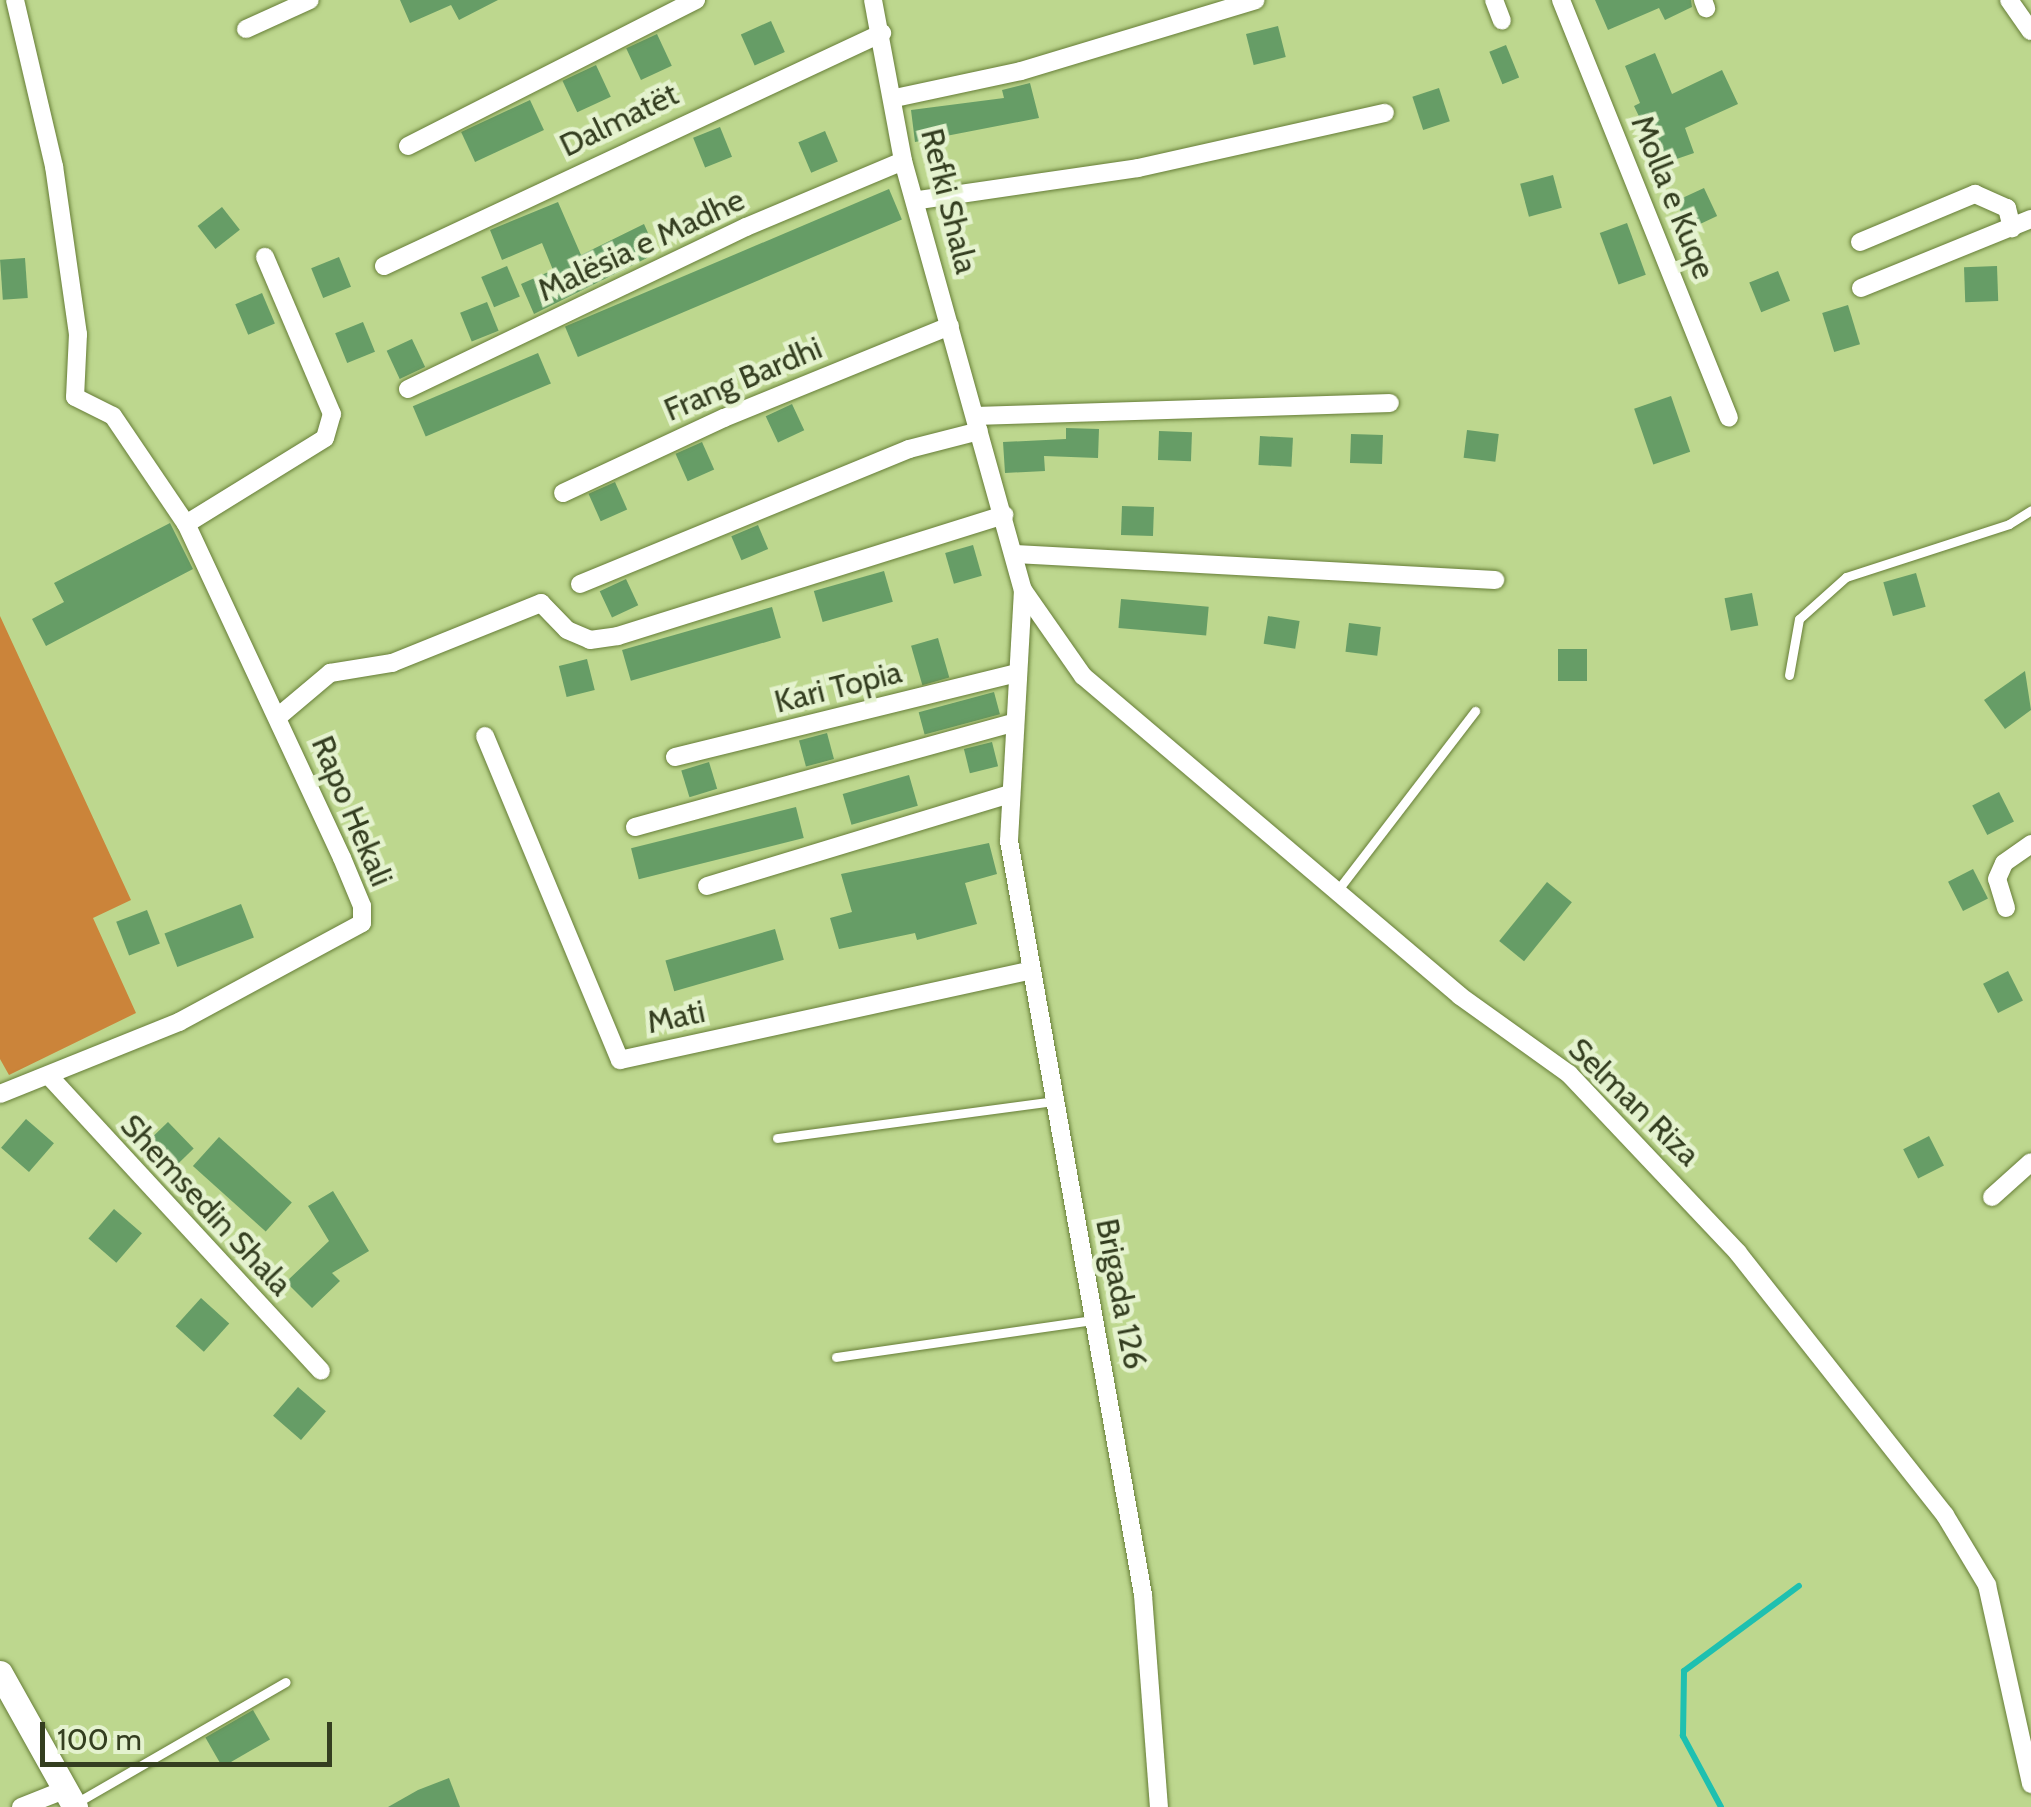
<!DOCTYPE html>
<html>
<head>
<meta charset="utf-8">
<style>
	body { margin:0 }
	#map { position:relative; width:2031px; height:1807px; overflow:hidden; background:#bdd78e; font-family:Cabin,sans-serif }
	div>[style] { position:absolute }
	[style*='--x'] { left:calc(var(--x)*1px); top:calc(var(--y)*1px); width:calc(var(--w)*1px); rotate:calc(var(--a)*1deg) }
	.forest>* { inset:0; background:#cb843a }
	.stream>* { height:6px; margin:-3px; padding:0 3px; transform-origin:3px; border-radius:3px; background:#1ec0b0 }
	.building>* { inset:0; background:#669d66; transform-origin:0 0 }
	.roads { filter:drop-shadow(0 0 2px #677e38) drop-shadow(0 0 2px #677e38) }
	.lane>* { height:9px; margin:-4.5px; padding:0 4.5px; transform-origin:4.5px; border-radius:4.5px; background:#fff }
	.street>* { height:18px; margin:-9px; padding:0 9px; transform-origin:9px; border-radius:9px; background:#fff }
	.secondary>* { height:25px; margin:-12.5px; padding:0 12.5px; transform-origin:12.5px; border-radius:12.5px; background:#fff }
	span { translate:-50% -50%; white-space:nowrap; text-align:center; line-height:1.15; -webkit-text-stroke:9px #e4f2ce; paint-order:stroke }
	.street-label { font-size:32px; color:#343e20 }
	.scale { position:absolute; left:40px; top:1722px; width:292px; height:45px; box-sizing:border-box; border:5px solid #343e20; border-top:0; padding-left:12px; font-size:30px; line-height:35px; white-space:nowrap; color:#343e20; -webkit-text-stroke:8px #e4f2ce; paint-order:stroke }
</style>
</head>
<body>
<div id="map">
	<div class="forest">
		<i style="clip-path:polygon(0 616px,131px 900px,93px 918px,136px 1013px,9px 1075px,0 1059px)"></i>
	</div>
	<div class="stream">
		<i style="--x:1721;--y:1807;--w:81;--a:-118.2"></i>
		<i style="--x:1683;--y:1736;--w:65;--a:-89.1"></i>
		<i style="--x:1684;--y:1671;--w:143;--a:-36.5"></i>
	</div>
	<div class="building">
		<i style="clip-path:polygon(400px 0,498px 0,459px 20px,451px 5px,410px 23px)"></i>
		<i style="clip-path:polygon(1595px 0,1691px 0,1692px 7px,1665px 20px,1659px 8px,1608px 30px)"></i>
		<i style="left:771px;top:21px;width:34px;height:33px;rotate:66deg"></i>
		<i style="left:1278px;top:26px;width:32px;height:33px;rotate:76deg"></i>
		<i style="left:657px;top:34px;width:35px;height:34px;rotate:65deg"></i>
		<i style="left:1506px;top:45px;width:35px;height:18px;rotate:68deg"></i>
		<i style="clip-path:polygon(1655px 53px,1672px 94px,1722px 70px,1738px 104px,1685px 128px,1694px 153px,1662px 164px,1634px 106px,1640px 103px,1625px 66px)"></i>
		<i style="left:596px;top:65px;width:35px;height:37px;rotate:65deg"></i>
		<i style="clip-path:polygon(1030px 83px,1039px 118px,915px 142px,911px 110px,1004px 98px,1002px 90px)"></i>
		<i style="left:1439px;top:88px;width:35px;height:28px;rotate:72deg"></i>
		<i style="left:530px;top:100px;width:33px;height:76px;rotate:65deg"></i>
		<i style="left:720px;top:127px;width:32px;height:29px;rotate:68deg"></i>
		<i style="left:825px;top:131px;width:33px;height:29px;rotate:67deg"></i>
		<i style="left:1553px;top:175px;width:34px;height:34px;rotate:75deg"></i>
		<i style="left:1704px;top:188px;width:31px;height:31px;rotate:65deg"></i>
		<i style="left:889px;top:189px;width:33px;height:352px;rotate:67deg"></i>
		<i style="clip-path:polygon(558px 202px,581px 255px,644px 224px,657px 253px,534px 314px,521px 284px,553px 270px,542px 243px,502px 260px,490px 230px)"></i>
		<i style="left:222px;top:207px;width:29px;height:31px;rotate:52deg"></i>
		<i style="left:1627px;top:223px;width:55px;height:29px;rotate:70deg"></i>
		<i style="left:339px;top:257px;width:32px;height:30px;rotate:68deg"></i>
		<i style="left:25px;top:258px;width:40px;height:25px;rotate:86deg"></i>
		<i style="left:507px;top:266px;width:33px;height:28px;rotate:67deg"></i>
		<i style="left:1997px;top:266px;width:35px;height:33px;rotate:88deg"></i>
		<i style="left:1778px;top:271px;width:32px;height:31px;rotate:68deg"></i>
		<i style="left:262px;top:293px;width:33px;height:29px;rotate:67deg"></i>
		<i style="left:487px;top:302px;width:31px;height:29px;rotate:68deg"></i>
		<i style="left:1848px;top:305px;width:41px;height:27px;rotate:73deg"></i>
		<i style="left:363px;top:322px;width:32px;height:30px;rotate:68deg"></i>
		<i style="left:412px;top:339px;width:31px;height:28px;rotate:65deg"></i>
		<i style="left:538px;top:353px;width:33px;height:136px;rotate:67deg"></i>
		<i style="left:1671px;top:396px;width:59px;height:39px;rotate:71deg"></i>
		<i style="left:792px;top:404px;width:29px;height:29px;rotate:65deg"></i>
		<i style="clip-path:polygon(1066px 428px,1099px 429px,1098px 458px,1044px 456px,1045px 471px,1005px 473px,1003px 442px,1066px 439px)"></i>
		<i style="left:1467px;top:430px;width:32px;height:28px;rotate:7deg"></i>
		<i style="left:1159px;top:431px;width:33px;height:29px;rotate:2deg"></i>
		<i style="left:1351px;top:434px;width:32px;height:29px;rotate:2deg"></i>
		<i style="left:1260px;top:436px;width:33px;height:29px;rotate:3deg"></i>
		<i style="left:702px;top:442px;width:30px;height:29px;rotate:66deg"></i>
		<i style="left:615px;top:482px;width:30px;height:29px;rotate:66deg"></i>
		<i style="left:1122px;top:506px;width:32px;height:29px;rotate:2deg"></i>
		<i style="clip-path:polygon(170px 523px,193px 569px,46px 646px,32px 619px,64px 602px,54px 583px)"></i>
		<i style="left:758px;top:525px;width:26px;height:29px;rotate:67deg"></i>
		<i style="left:973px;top:545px;width:32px;height:29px;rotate:74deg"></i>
		<i style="left:884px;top:571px;width:32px;height:73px;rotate:74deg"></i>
		<i style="left:1916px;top:573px;width:35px;height:34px;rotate:74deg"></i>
		<i style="left:626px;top:579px;width:29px;height:29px;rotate:65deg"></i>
		<i style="left:1752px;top:593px;width:33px;height:28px;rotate:79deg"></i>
		<i style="left:1121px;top:599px;width:88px;height:29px;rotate:5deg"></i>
		<i style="left:772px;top:607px;width:32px;height:156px;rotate:74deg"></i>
		<i style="left:1268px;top:616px;width:32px;height:28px;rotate:9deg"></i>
		<i style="left:1349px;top:623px;width:32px;height:29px;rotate:7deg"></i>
		<i style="left:938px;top:638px;width:41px;height:28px;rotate:74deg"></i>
		<i style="left:1558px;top:649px;width:29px;height:32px"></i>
		<i style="left:587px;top:659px;width:32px;height:29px;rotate:76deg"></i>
		<i style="clip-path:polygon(2025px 671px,2031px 710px,2005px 729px,1984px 700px)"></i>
		<i style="left:994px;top:692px;width:23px;height:78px;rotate:75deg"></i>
		<i style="left:827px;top:733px;width:27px;height:29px;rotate:75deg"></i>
		<i style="left:992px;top:742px;width:25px;height:29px;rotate:76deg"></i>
		<i style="left:709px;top:762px;width:28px;height:29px;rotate:73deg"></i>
		<i style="left:909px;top:775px;width:32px;height:69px;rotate:74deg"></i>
		<i style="left:1999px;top:792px;width:33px;height:30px;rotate:63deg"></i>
		<i style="left:796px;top:807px;width:32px;height:170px;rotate:76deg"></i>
		<i style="clip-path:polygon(989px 843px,997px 874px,965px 883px,977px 924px,917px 940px,915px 933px,839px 949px,830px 918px,852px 912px,841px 874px)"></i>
		<i style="left:1973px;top:869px;width:33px;height:28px;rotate:63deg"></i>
		<i style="left:1547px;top:882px;width:32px;height:76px;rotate:39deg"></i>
		<i style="left:241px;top:904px;width:36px;height:82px;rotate:69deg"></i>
		<i style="left:147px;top:910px;width:36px;height:33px;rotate:69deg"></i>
		<i style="left:775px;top:929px;width:32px;height:114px;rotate:74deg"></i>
		<i style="left:2008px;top:971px;width:33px;height:28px;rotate:63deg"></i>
		<i style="left:26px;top:1119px;width:37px;height:38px;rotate:41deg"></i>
		<i style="left:168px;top:1122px;width:37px;height:39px;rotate:46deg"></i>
		<i style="left:1929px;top:1136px;width:33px;height:29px;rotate:63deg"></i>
		<i style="left:219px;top:1137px;width:98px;height:39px;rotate:42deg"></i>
		<i style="clip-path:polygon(333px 1191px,369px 1251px,332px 1273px,340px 1281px,312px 1308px,286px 1282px,329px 1241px,308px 1206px)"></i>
		<i style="left:114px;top:1209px;width:37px;height:39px;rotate:41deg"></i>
		<i style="left:201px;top:1298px;width:38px;height:38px;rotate:42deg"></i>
		<i style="left:298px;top:1387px;width:37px;height:38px;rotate:41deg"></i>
		<i style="left:253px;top:1710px;width:34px;height:55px;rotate:60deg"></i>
		<i style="clip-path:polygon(449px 1778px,460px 1807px,388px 1807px,418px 1790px)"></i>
	</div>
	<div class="roads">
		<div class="lane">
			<i style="--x:1789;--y:675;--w:57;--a:-79.9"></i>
			<i style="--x:1799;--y:619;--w:63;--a:-41.8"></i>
			<i style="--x:1846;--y:577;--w:171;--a:-18"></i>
			<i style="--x:2009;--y:524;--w:26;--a:-32"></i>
			<i style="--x:1337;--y:891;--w:227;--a:-52.5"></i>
			<i style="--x:777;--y:1138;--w:280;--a:-7.6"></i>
			<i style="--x:836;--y:1357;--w:260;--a:-8.2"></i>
			<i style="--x:76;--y:1803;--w:242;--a:-30"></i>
		</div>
		<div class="street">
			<i style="--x:15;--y:0;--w:171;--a:76.8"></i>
			<i style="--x:54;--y:166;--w:170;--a:81.9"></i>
			<i style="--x:78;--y:334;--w:63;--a:92.7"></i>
			<i style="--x:75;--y:397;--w:42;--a:26.6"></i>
			<i style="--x:113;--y:416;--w:130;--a:55.9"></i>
			<i style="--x:873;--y:0;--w:164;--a:79.4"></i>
			<i style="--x:903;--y:161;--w:445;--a:74.4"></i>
			<i style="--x:1023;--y:590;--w:251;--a:93.2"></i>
			<i style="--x:1009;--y:841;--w:766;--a:79.92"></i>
			<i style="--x:1143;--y:1595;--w:213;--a:85.7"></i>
			<i style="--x:1494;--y:0;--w:22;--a:69"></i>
			<i style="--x:1561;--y:0;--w:450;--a:68.1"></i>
			<i style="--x:1703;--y:0;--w:9;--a:69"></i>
			<i style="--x:2009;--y:0;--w:38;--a:55"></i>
			<i style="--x:246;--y:29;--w:70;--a:-24.4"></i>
			<i style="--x:895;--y:98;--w:129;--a:-12.1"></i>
			<i style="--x:1021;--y:71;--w:245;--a:-16.8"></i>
			<i style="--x:408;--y:146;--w:323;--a:-26.9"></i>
			<i style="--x:919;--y:200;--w:221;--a:-8.3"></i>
			<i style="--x:1138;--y:168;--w:253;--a:-12.6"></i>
			<i style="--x:1860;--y:242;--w:125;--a:-22.7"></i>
			<i style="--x:1975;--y:194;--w:35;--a:24"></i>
			<i style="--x:2007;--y:208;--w:21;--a:76"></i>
			<i style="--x:384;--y:266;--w:550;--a:-25.07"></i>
			<i style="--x:1861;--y:288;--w:183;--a:-22.1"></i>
			<i style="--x:408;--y:389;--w:375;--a:-25.6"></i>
			<i style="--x:746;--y:227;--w:170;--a:-22.8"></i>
			<i style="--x:976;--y:416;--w:414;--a:-1.8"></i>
			<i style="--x:563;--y:493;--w:178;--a:-25"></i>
			<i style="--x:724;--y:418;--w:244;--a:-22.2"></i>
			<i style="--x:1015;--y:554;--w:481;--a:3.1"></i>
			<i style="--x:580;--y:584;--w:356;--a:-22.3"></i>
			<i style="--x:909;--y:449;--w:72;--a:-14.4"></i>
			<i style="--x:1023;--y:590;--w:105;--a:55.1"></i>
			<i style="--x:1083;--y:676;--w:494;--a:40.3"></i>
			<i style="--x:1460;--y:996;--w:134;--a:35.6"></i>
			<i style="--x:1569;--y:1074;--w:246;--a:46.6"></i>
			<i style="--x:1738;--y:1253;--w:334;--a:51.7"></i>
			<i style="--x:1945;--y:1515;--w:82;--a:59"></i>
			<i style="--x:1987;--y:1585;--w:204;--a:77.5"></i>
			<i style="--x:279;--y:716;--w:67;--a:-40.1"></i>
			<i style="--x:330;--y:673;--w:63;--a:-9.2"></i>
			<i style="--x:392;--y:663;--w:161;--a:-21.9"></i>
			<i style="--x:541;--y:603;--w:37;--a:46"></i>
			<i style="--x:567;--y:630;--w:25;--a:23"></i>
			<i style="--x:590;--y:640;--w:28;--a:-8"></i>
			<i style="--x:618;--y:636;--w:405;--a:-17.4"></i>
			<i style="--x:485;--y:736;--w:351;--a:67.4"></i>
			<i style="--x:620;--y:1060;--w:418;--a:-12.3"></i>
			<i style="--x:675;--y:757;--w:349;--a:-13.8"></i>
			<i style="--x:635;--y:827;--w:392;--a:-15.4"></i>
			<i style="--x:707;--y:886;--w:317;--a:-16.9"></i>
			<i style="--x:2006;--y:908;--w:30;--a:-107"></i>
			<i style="--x:1997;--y:879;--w:17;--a:-66"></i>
			<i style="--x:2004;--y:863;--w:33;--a:-35"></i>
			<i style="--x:49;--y:1076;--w:401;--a:47.3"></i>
			<i style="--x:0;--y:1094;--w:193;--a:-21.9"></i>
			<i style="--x:179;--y:1022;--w:208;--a:-28.4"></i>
			<i style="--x:362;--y:923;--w:17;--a:-90"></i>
			<i style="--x:362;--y:906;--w:52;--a:-112.6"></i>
			<i style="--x:342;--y:858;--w:369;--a:-115"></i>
			<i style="--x:186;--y:524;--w:163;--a:-31.7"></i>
			<i style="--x:325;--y:438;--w:25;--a:-74"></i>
			<i style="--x:332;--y:414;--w:171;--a:-113.1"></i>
			<i style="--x:1992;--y:1197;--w:52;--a:-41.9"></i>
			<i style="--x:21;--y:1807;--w:46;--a:-21.6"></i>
		</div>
		<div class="secondary">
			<i style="--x:0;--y:1673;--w:154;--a:60.8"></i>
		</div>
	</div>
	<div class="street-label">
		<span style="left:619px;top:120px;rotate:-26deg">Dalmatët</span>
		<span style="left:1673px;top:197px;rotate:68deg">Molla e Kuqe</span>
		<span style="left:949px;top:201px;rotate:76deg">Refki Shala</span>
		<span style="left:641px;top:245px;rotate:-25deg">Malësia e Madhe</span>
		<span style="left:743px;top:379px;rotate:-23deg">Frang Bardhi</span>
		<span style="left:838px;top:687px;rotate:-14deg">Kari Topia</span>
		<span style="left:352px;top:811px;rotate:67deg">Rapo Hekali</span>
		<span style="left:676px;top:1017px;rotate:-12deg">Mati</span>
		<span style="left:1634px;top:1102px;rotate:44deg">Selman Riza</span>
		<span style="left:206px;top:1205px;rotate:47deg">Shemsedin Shala</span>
		<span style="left:1121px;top:1294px;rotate:79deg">Brigada 126</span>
	</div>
	<div class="scale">100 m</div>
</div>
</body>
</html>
